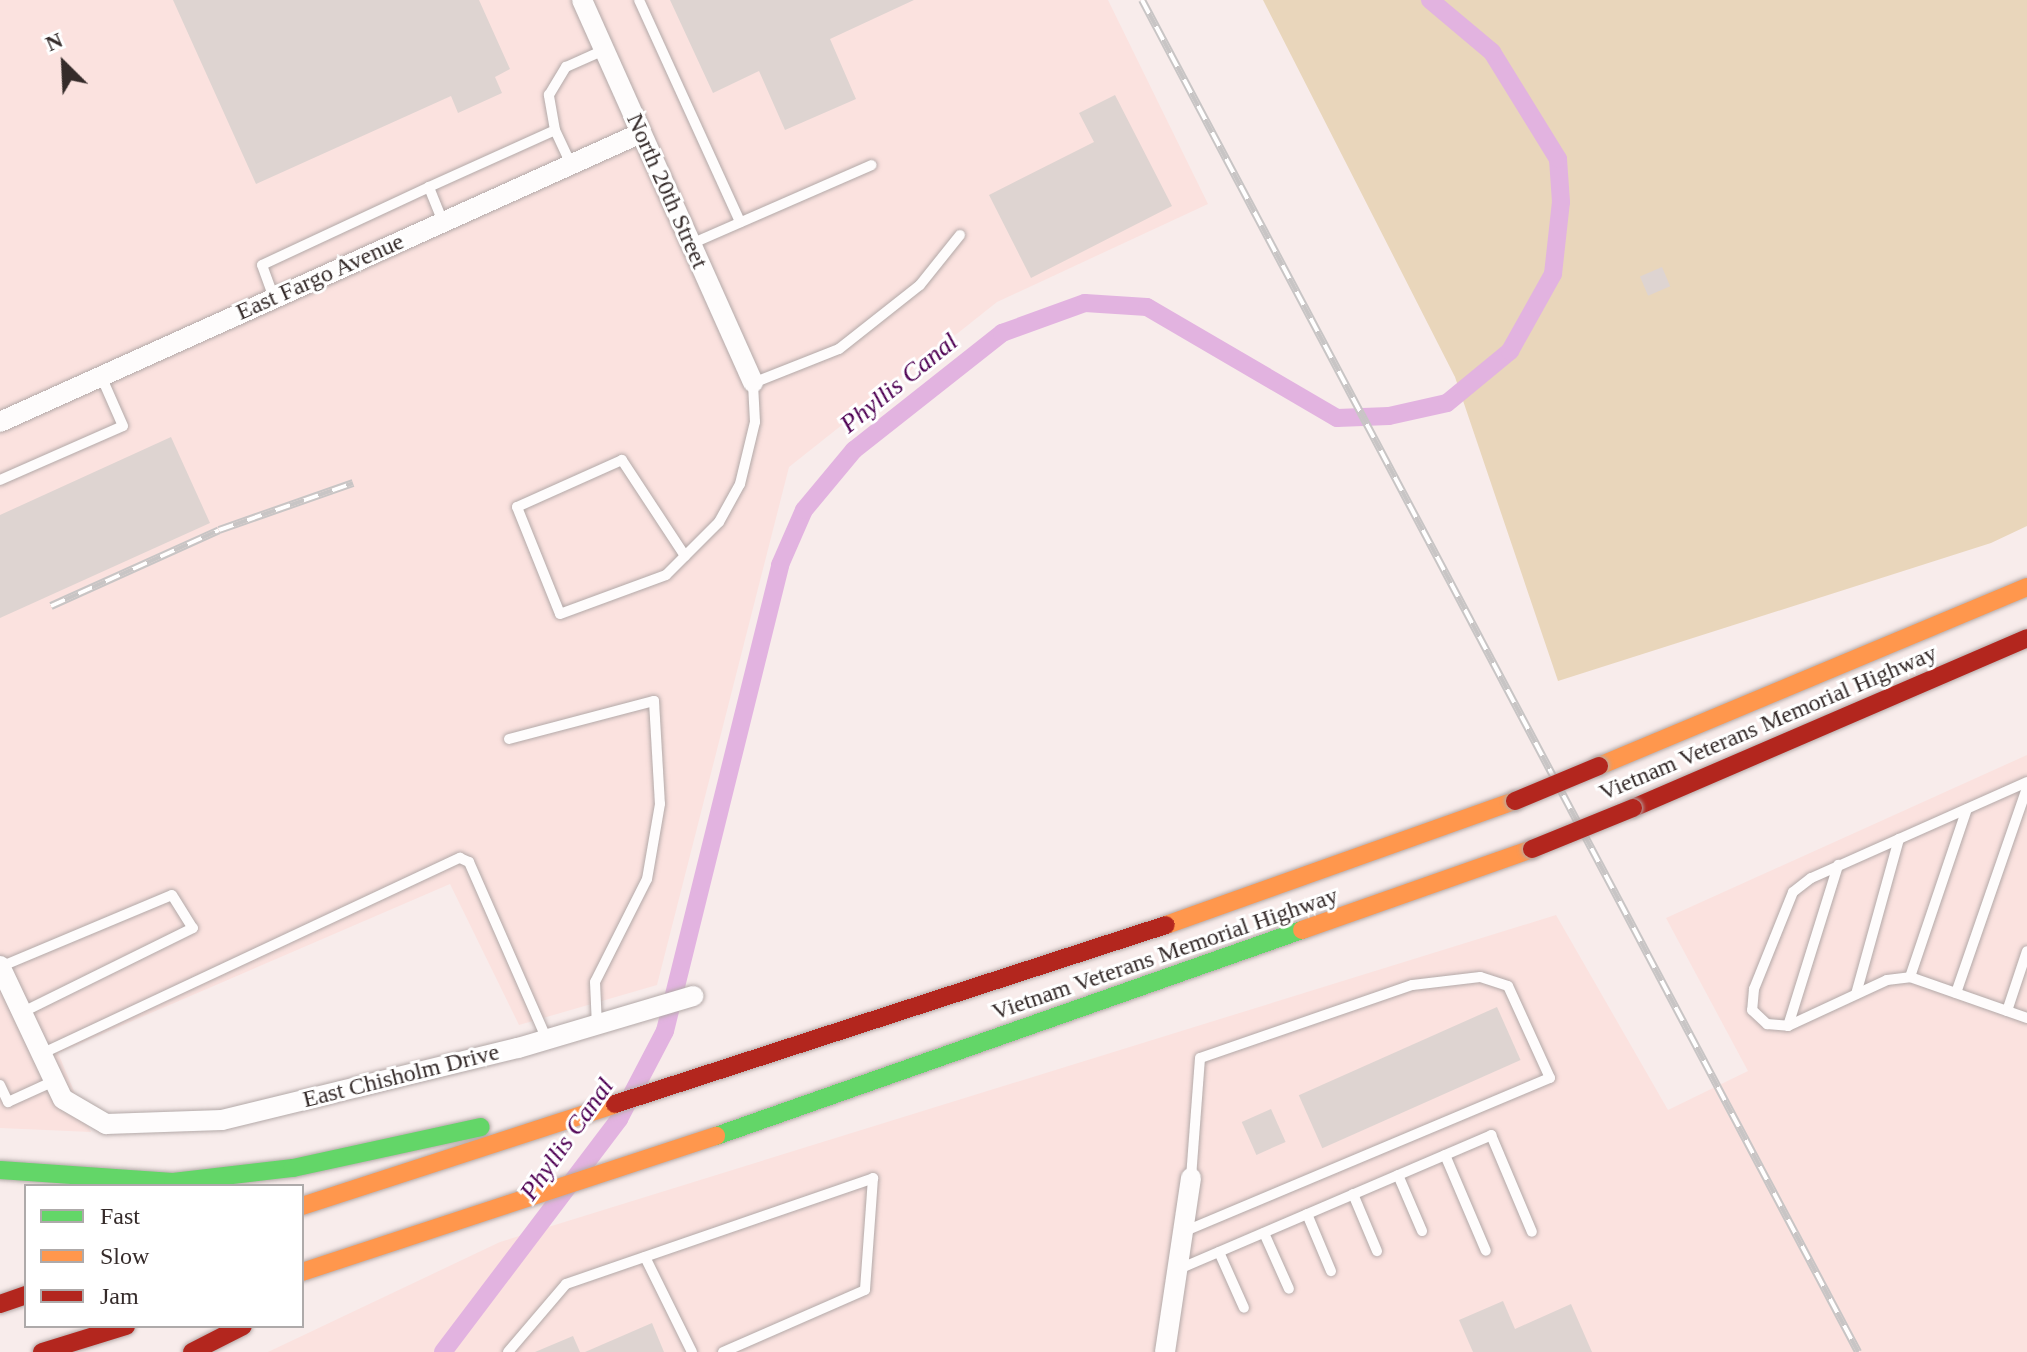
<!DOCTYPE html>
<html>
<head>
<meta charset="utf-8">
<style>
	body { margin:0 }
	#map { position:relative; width:2027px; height:1352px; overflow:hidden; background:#f8eceb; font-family:Georgia,serif }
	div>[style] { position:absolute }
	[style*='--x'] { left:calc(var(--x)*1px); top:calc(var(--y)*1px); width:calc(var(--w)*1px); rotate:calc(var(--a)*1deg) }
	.built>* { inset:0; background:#fbe2df }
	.green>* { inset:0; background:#e9d6bb }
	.canal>* { height:18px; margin:-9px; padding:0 9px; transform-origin:9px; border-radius:9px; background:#e2b3e0 }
	.building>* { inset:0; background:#ded4d1; transform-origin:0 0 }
	.roads { filter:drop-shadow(0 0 2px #b3a9a8) drop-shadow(0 0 2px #b3a9a8) }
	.lane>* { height:10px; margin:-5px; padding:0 5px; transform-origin:5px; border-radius:5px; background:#fefcfc }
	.street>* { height:20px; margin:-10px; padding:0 10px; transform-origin:10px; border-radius:10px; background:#fefcfc }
	.fast>* { height:18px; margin:-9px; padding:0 9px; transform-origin:9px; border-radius:9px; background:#63d668 }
	.slow>* { height:18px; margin:-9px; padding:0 9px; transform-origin:9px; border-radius:9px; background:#ff974d }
	.jam>* { height:18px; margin:-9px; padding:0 9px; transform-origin:9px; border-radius:9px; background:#b3261e }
	.rail>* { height:8px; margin-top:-4px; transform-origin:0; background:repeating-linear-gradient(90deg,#fff 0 15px,#c8c5c5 0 30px); box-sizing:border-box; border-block:2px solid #c8c5c5 }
	.bridges { filter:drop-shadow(0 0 2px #b3a9a8) drop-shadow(0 0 2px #b3a9a8) }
	.jam-bridge>* { height:18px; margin:-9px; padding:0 9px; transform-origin:9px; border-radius:9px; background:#b3261e }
	span { translate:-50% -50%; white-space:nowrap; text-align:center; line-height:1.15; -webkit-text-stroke:6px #fff; paint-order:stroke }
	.street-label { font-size:24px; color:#352b2a }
	.water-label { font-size:26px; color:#4e0053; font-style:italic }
	.legend { position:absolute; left:24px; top:1184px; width:280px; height:144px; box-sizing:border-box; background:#fff; border:2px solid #aeaaaa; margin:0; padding:10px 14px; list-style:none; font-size:24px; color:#352b2a }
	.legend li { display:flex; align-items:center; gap:16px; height:40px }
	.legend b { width:40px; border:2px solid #aeaaaa }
	.north { position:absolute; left:24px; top:24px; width:80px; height:80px; -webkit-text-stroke:6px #fff; paint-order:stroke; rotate:336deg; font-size:22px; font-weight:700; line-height:32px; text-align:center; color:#352b2a }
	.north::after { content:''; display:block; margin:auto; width:28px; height:36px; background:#352b2a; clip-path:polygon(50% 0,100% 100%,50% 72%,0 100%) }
</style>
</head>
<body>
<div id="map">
	<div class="built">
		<i style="clip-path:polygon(0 0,1108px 0,1208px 204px,997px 302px,789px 467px,657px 985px,519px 1025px,450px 884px,58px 1053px,91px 1132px,0 1128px)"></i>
		<i style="clip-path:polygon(2027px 755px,2027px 1352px,268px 1352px,500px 1242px,1556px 915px,1668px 1110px,1748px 1071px,1666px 918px)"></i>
	</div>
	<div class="green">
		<i style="clip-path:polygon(1263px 0,2027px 0,2027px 526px,1991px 543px,1558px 681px,1455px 377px)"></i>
	</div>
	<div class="canal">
		<i style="--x:443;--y:1352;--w:292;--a:-52.9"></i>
		<i style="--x:619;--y:1119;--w:99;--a:-62.4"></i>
		<i style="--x:665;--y:1031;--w:480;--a:-76.1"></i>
		<i style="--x:780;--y:565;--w:60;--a:-66.4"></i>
		<i style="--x:804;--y:510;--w:78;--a:-50.2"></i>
		<i style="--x:854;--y:450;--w:189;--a:-38.3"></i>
		<i style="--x:1002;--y:333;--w:88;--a:-19.9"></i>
		<i style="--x:1085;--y:303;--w:62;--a:3.7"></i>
		<i style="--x:1147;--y:307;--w:220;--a:30.3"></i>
		<i style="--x:1337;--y:418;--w:52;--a:-2.2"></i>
		<i style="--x:1389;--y:416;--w:59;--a:-12.6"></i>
		<i style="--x:1447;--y:403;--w:82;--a:-39.5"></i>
		<i style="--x:1510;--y:351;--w:88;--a:-60.8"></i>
		<i style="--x:1553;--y:274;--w:72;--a:-83.7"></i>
		<i style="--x:1561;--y:202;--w:43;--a:-94"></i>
		<i style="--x:1558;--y:159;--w:126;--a:-121.7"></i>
		<i style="--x:1492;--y:52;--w:81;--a:-140"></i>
	</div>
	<div class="building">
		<i style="clip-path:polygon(173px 0,479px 0,510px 69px,495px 77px,502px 93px,458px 113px,451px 96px,256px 184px)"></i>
		<i style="clip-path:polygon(670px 0,914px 0,830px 39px,856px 99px,785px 130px,759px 71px,713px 93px)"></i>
		<i style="clip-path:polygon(1115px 95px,1172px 206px,1031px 278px,989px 195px,1094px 142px,1079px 113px)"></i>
		<i style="left:1662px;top:267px;width:21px;height:24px;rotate:67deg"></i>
		<i style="clip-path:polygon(171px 437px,210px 523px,0 618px,0 515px)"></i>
		<i style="left:1497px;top:1007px;width:58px;height:217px;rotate:66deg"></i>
		<i style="left:1271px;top:1109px;width:36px;height:32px;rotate:66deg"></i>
		<i style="clip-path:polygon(1503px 1301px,1515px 1329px,1571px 1304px,1592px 1352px,1473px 1352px,1459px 1320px)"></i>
		<i style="clip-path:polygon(652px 1323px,664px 1352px,585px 1352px)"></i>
		<i style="clip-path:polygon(573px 1336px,580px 1352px,535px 1352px)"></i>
	</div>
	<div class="roads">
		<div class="lane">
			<i style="--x:639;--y:0;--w:244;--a:65.5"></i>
			<i style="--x:555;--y:130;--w:36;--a:-100"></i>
			<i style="--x:549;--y:95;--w:33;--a:-59"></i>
			<i style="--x:566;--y:67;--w:42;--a:-24.1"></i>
			<i style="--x:443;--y:222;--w:38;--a:-112"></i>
			<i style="--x:429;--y:187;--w:138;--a:-24.3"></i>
			<i style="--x:555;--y:130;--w:38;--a:65"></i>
			<i style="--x:691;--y:244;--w:197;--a:-23.6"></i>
			<i style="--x:274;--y:298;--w:35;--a:-110"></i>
			<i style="--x:262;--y:265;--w:184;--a:-25"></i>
			<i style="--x:0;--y:480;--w:134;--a:-23.7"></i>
			<i style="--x:123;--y:426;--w:55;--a:-113.7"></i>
			<i style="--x:685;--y:556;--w:115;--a:-123.3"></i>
			<i style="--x:622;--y:460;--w:115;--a:155.9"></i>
			<i style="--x:517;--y:507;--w:115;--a:68.1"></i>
			<i style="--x:560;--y:614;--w:113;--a:-20.2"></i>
			<i style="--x:666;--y:575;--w:75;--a:-45"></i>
			<i style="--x:719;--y:522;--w:43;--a:-61.1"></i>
			<i style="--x:740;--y:484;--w:64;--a:-76.4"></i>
			<i style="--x:755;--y:422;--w:39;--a:-93"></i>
			<i style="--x:753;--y:383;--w:92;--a:-21.6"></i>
			<i style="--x:839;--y:349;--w:103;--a:-38.3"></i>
			<i style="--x:920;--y:285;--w:64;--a:-51.3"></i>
			<i style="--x:509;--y:739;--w:150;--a:-14.7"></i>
			<i style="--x:654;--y:701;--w:103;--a:86.7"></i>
			<i style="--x:660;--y:804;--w:76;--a:99.8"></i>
			<i style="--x:647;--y:879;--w:115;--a:116.8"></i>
			<i style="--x:595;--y:982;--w:44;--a:87.4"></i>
			<i style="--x:2027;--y:782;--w:236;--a:156"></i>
			<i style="--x:1811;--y:878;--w:23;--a:142"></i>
			<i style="--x:1793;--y:892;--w:105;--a:111.9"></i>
			<i style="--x:1754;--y:989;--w:21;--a:95"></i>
			<i style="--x:1752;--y:1010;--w:21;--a:43"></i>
			<i style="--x:1767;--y:1024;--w:21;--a:5"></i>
			<i style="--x:1788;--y:1026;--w:109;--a:-24.9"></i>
			<i style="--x:1887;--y:980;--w:23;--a:-7"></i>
			<i style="--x:1910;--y:977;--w:124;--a:19.3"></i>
			<i style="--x:0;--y:967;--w:186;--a:-22.7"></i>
			<i style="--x:172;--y:895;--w:39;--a:58"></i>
			<i style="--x:193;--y:928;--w:192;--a:153.7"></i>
			<i style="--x:1910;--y:977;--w:177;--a:-71.3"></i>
			<i style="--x:1956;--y:993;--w:217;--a:-70.9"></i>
			<i style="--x:1856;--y:994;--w:161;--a:-74.5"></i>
			<i style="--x:2007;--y:1011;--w:63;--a:-71.6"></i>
			<i style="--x:1788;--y:1026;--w:169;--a:-72.7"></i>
			<i style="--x:41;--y:1054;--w:463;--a:-25.1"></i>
			<i style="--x:460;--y:858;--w:10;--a:24"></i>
			<i style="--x:469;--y:862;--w:194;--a:66.3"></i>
			<i style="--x:0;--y:1085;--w:19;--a:65"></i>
			<i style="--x:8;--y:1102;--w:51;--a:-24.5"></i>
			<i style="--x:1445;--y:1155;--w:104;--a:66.9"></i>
			<i style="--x:1398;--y:1175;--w:61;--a:66.8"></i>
			<i style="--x:1353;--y:1194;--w:62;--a:67.2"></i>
			<i style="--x:1307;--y:1214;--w:62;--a:67.2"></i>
			<i style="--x:1183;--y:1232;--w:398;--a:-22.8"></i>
			<i style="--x:1550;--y:1078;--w:101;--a:-114.5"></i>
			<i style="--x:1508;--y:986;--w:29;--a:-162"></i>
			<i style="--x:1480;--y:977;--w:68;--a:173.3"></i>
			<i style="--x:1412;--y:985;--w:224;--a:161"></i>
			<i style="--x:1200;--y:1058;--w:120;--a:94.3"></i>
			<i style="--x:1264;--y:1233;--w:61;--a:65.9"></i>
			<i style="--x:1219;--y:1252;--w:61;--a:65.9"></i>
			<i style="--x:645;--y:1257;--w:106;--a:63.7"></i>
			<i style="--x:1179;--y:1269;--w:340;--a:-23.2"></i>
			<i style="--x:1491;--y:1135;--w:105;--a:67.1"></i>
			<i style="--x:508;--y:1352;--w:89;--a:-49.5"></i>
			<i style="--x:566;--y:1284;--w:325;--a:-19"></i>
			<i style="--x:873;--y:1178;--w:112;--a:94.1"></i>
			<i style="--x:865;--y:1290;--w:155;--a:156.4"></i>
		</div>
		<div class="street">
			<i style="--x:582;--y:0;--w:419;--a:65.9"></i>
			<i style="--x:0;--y:422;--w:703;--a:-24.27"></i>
			<i style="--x:0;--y:966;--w:147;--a:64.7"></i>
			<i style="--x:63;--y:1099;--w:50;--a:30.2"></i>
			<i style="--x:106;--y:1124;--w:116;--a:-2"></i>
			<i style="--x:222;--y:1120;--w:305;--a:-13.7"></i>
			<i style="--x:518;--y:1048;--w:183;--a:-16.5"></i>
			<i style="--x:1165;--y:1352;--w:176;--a:-81.5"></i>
		</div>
		<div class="fast">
			<i style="--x:716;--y:1136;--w:621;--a:-19.37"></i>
			<i style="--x:0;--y:1170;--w:173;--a:4"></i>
			<i style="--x:173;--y:1182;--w:121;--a:-6.7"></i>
			<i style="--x:293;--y:1168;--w:192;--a:-12.3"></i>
		</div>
		<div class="slow">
			<i style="--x:1599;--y:766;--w:464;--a:-22.7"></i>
			<i style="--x:1166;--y:925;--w:370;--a:-19.6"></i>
			<i style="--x:1302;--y:930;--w:244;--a:-19.4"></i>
			<i style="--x:302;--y:1206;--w:329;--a:-18"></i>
			<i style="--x:302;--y:1272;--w:436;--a:-18.2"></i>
		</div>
		<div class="jam">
			<i style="--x:1633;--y:808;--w:429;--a:-23.3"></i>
			<i style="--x:615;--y:1104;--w:579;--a:-18"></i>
			<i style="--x:0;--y:1304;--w:28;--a:-19"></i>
			<i style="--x:42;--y:1352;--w:88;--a:-17.2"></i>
			<i style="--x:192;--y:1352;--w:57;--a:-27"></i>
		</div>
	</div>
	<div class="rail">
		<i style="--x:1142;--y:0;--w:1530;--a:62.09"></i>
		<i style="--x:51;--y:606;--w:184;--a:-24.3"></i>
		<i style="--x:219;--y:530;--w:142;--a:-19.3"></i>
	</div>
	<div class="bridges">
		<div class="jam-bridge">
			<i style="--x:1515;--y:801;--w:91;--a:-22.6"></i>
			<i style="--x:1532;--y:849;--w:109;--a:-22.1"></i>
		</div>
	</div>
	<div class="street-label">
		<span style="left:667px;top:191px;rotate:66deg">North 20th Street</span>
		<span style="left:320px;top:277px;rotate:-24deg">East Fargo Avenue</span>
		<span style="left:1768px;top:723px;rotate:-23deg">Vietnam Veterans Memorial Highway</span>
		<span style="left:1165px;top:954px;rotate:-19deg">Vietnam Veterans Memorial Highway</span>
		<span style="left:401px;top:1076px;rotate:-14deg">East Chisholm Drive</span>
	</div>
	<div class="water-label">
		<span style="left:899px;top:383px;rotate:-39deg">Phyllis Canal</span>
		<span style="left:567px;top:1139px;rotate:-55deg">Phyllis Canal</span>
	</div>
	<ul class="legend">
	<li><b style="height:10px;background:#63d668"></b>Fast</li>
	<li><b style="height:10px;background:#ff974d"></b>Slow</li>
	<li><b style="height:10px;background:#b3261e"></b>Jam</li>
	</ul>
	<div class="north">N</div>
</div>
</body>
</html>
